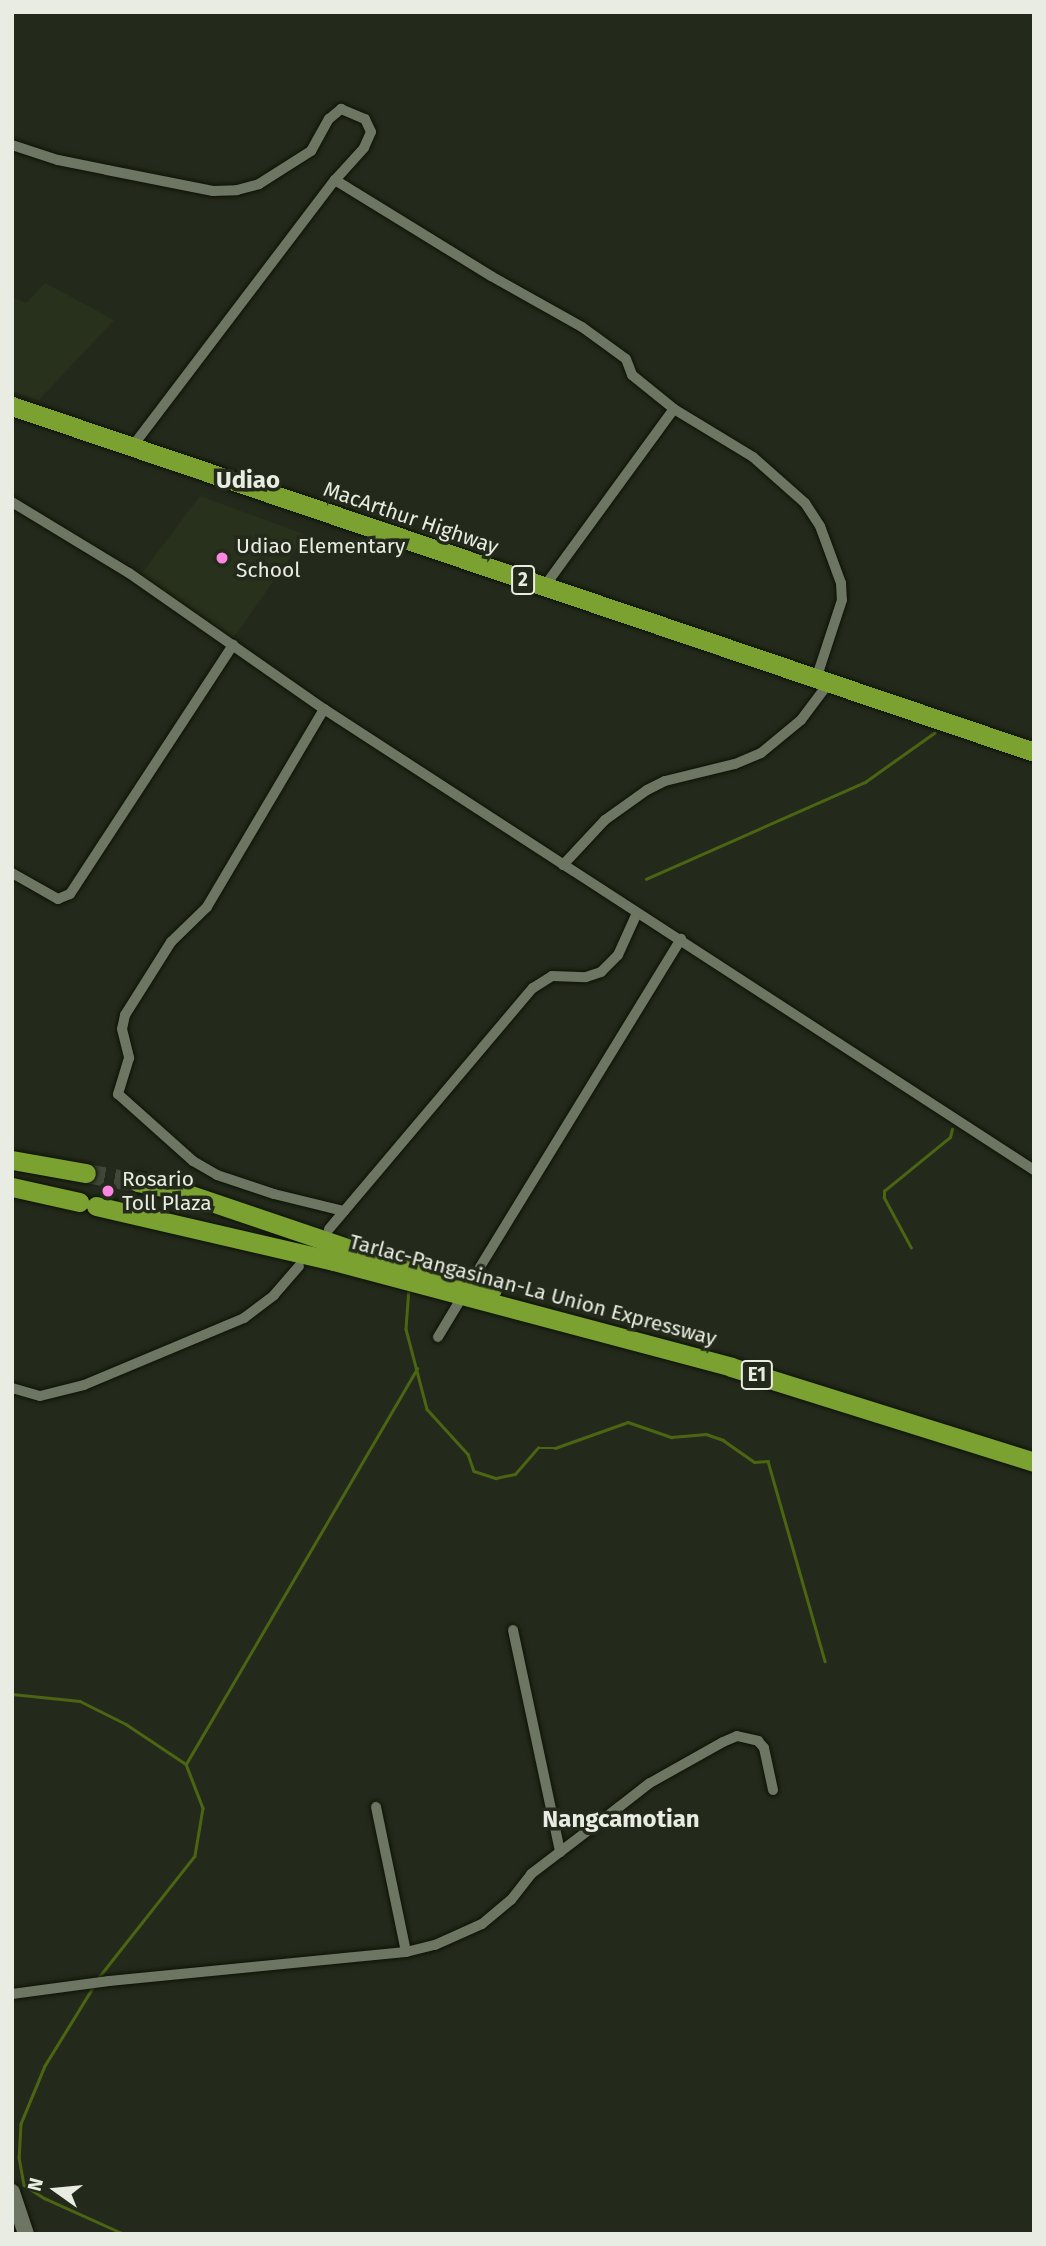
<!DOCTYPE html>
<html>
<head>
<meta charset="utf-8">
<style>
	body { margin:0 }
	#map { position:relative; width:1046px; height:2246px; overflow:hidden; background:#242a1b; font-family:"Fira Sans",sans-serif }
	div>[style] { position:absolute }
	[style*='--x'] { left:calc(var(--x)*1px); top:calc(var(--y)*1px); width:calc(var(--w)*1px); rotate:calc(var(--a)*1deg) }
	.built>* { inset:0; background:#28311b }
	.stream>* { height:2.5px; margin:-1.25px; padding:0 1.25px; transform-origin:1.25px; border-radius:1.25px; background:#4b6513 }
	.highway-tunnel>* { height:19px; margin-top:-9.5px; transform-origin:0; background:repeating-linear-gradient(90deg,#414739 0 19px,transparent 0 29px) }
	.roads { filter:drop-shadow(0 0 2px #0d1205) drop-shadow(0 0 2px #0d1205) }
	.street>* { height:10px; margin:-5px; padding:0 5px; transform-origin:5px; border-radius:5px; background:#6d7563 }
	.secondary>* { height:16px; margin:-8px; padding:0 8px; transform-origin:8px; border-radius:8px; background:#6d7563 }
	.highway>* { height:19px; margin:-9.5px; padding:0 9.5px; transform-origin:9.5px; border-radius:9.5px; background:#7ba131 }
	.dots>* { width:19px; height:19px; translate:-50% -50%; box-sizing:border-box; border:4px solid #242a1b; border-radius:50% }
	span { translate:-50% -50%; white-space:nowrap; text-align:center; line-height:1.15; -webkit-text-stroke:7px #242a1b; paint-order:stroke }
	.shield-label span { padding:2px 5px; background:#242a1b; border:2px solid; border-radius:5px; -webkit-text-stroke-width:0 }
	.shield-label { font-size:19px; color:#e8ece2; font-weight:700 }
	.street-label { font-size:21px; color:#e8ece2 }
	.poi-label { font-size:21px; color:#e8ece2 }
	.left { translate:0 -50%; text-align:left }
	.quarter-label { font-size:24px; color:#e8ece2; font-weight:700 }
	.frame { position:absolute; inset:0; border:14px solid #e8ece2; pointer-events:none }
	.north { position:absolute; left:21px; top:2155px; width:70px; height:70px; -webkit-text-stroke:5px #242a1b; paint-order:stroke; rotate:285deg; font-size:19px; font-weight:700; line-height:28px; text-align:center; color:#e8ece2 }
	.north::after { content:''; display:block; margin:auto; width:24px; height:32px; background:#e8ece2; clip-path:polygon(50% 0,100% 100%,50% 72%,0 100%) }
</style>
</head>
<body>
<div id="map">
	<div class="built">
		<i style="clip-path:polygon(45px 283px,114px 320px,39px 400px,12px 391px,12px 297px,26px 303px)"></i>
		<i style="clip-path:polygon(200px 496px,306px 535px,232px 640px,136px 581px)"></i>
	</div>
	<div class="stream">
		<i style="--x:646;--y:879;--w:240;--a:-23.9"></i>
		<i style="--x:865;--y:782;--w:85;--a:-35.4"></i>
		<i style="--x:911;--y:1248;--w:57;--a:-118.4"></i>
		<i style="--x:884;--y:1198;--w:7;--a:-90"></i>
		<i style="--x:884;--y:1191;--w:85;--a:-39.3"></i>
		<i style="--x:950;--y:1137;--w:8;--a:-76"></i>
		<i style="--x:409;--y:1288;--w:41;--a:94.2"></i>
		<i style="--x:406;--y:1329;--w:83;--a:75.3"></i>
		<i style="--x:427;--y:1409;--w:61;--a:47.7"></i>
		<i style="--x:468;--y:1454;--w:18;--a:71"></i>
		<i style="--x:474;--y:1471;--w:23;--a:18"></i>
		<i style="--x:496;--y:1478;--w:19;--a:-12"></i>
		<i style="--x:515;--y:1474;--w:35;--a:-49"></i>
		<i style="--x:538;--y:1448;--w:17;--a:0"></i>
		<i style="--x:555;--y:1448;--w:77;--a:-19.6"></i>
		<i style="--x:628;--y:1422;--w:46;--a:19.2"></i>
		<i style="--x:671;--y:1437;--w:35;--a:-5"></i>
		<i style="--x:706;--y:1434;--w:18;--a:19"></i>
		<i style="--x:723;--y:1440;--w:38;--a:35"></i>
		<i style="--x:754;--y:1462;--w:14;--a:-4"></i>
		<i style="--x:768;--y:1461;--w:208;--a:74.1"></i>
		<i style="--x:12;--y:1694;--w:68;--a:5.9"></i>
		<i style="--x:80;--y:1701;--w:51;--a:26.6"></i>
		<i style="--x:126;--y:1724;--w:72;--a:33.7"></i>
		<i style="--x:186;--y:1764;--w:47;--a:68.9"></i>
		<i style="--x:203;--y:1808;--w:49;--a:99.5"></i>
		<i style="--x:195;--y:1856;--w:157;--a:128.3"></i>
		<i style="--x:186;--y:1764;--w:458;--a:-59.7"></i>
		<i style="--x:93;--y:1988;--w:92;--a:121.6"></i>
		<i style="--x:45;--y:2066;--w:63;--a:112.5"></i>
		<i style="--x:21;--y:2124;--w:33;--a:93"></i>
		<i style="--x:19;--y:2157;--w:28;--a:80"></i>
		<i style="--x:24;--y:2185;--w:24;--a:33"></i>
		<i style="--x:44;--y:2198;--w:88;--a:24.2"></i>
	</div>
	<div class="highway-tunnel">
		<i style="--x:86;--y:1173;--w:52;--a:10"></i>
	</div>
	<div class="roads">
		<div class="street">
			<i style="--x:12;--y:145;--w:48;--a:18.1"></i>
			<i style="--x:58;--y:160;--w:50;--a:11.5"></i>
			<i style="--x:107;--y:170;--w:108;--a:11.2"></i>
			<i style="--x:213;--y:191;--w:24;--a:-2"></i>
			<i style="--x:237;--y:190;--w:23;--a:-15"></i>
			<i style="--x:259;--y:184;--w:62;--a:-32.4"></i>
			<i style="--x:311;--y:151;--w:37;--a:-61"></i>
			<i style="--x:329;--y:119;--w:16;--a:-40"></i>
			<i style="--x:341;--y:109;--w:26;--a:23"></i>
			<i style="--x:365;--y:119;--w:14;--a:65"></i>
			<i style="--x:371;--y:132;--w:17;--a:114"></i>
			<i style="--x:364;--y:148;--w:43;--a:132.2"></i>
			<i style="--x:132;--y:447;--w:335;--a:-52.8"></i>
			<i style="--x:335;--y:180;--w:183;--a:31.6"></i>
			<i style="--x:491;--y:276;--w:104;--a:29.3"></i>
			<i style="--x:582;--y:327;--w:54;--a:36"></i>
			<i style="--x:626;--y:359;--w:17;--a:69"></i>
			<i style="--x:632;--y:375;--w:54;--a:39"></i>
			<i style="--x:674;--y:409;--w:92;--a:31.3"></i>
			<i style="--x:753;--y:457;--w:69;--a:41.5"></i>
			<i style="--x:805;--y:503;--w:27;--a:57"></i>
			<i style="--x:820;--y:526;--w:61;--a:69.8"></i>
			<i style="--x:841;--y:583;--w:17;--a:87"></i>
			<i style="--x:842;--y:600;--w:83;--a:108.2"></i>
			<i style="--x:12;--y:502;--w:137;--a:31.3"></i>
			<i style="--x:129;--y:573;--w:238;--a:34.9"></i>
			<i style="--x:324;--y:709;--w:847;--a:33"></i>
			<i style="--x:544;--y:587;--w:220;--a:-53.9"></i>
			<i style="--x:324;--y:709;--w:230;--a:120.6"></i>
			<i style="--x:207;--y:907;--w:50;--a:135.8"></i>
			<i style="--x:171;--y:942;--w:86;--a:122.2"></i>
			<i style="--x:125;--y:1015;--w:14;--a:102"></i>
			<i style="--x:122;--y:1029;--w:30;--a:76"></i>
			<i style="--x:129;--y:1058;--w:38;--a:107"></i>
			<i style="--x:118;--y:1094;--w:101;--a:41.8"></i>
			<i style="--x:193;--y:1161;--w:28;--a:30"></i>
			<i style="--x:217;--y:1175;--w:60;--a:18.4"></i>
			<i style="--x:274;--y:1194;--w:72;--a:13.7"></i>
			<i style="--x:563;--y:865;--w:62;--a:-47"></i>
			<i style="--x:605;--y:820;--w:52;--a:-35.5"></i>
			<i style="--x:647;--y:790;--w:20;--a:-27"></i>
			<i style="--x:665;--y:781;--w:72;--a:-13.7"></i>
			<i style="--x:735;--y:764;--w:28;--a:-23"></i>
			<i style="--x:761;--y:753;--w:52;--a:-39.5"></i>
			<i style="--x:801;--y:720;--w:45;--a:-53.1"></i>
			<i style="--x:12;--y:873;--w:53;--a:29.5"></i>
			<i style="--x:58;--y:899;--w:13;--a:-23"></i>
			<i style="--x:70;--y:894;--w:298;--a:-56.8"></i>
			<i style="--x:329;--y:1229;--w:316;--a:-49.8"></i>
			<i style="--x:533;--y:988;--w:22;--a:-32"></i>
			<i style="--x:552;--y:976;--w:34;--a:2"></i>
			<i style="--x:586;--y:977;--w:16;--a:-18"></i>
			<i style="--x:601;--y:972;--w:24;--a:-45"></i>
			<i style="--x:618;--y:955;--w:46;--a:-65.7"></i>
			<i style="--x:480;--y:1267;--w:385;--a:-58.5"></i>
			<i style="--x:438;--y:1337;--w:41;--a:-59"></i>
			<i style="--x:12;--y:1388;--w:29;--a:16"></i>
			<i style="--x:40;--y:1396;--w:45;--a:-14"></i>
			<i style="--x:84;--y:1385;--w:173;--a:-22.7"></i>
			<i style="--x:244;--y:1318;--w:38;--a:-37"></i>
			<i style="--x:274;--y:1295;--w:38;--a:-49"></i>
			<i style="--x:513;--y:1630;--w:227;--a:78"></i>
			<i style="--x:376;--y:1807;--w:148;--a:78.3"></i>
			<i style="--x:12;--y:1994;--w:98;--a:-7.6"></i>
			<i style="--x:109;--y:1981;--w:298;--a:-5.6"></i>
			<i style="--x:406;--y:1952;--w:30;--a:-14"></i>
			<i style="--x:435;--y:1945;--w:51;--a:-24.1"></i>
			<i style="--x:482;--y:1924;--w:38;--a:-40"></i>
			<i style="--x:511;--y:1900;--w:33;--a:-52"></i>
			<i style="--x:531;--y:1874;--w:111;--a:-37.3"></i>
			<i style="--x:619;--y:1807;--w:39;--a:-38"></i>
			<i style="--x:650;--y:1783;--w:84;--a:-29.3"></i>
			<i style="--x:723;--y:1742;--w:15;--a:-23"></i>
			<i style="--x:737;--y:1736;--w:22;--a:13"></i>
			<i style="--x:758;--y:1741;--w:9;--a:49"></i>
			<i style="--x:764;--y:1748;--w:43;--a:77.9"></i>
		</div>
		<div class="secondary">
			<i style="--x:12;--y:2192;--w:44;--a:71.6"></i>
		</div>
		<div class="highway">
			<i style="--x:12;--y:406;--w:1079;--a:18.7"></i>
			<i style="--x:12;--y:1160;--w:75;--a:10"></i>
			<i style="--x:137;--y:1182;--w:37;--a:11"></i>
			<i style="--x:173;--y:1189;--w:222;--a:18.7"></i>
			<i style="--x:383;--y:1260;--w:113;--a:14.9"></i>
			<i style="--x:12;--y:1187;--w:69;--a:12.6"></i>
			<i style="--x:96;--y:1206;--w:244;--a:13"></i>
			<i style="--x:334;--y:1261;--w:411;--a:14.9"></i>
			<i style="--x:731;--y:1367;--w:318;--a:17.4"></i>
		</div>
	</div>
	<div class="dots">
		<i style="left:222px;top:558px;background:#fd86e2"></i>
		<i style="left:108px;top:1191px;background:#fd86e2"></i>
	</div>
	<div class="shield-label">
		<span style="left:523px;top:580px">2</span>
		<span style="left:757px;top:1375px">E1</span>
	</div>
	<div class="street-label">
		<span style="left:411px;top:518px;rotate:19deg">MacArthur Highway</span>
		<span style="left:533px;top:1290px;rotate:15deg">Tarlac-Pangasinan-La Union Expressway</span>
	</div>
	<div class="poi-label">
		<span class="left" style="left:236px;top:558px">Udiao Elementary<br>School</span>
		<span class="left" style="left:122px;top:1191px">Rosario<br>Toll Plaza</span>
	</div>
	<div class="quarter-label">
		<span style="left:248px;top:481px">Udiao</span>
		<span style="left:621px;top:1820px">Nangcamotian</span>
	</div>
	<div class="frame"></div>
	<div class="north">N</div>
</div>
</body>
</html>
